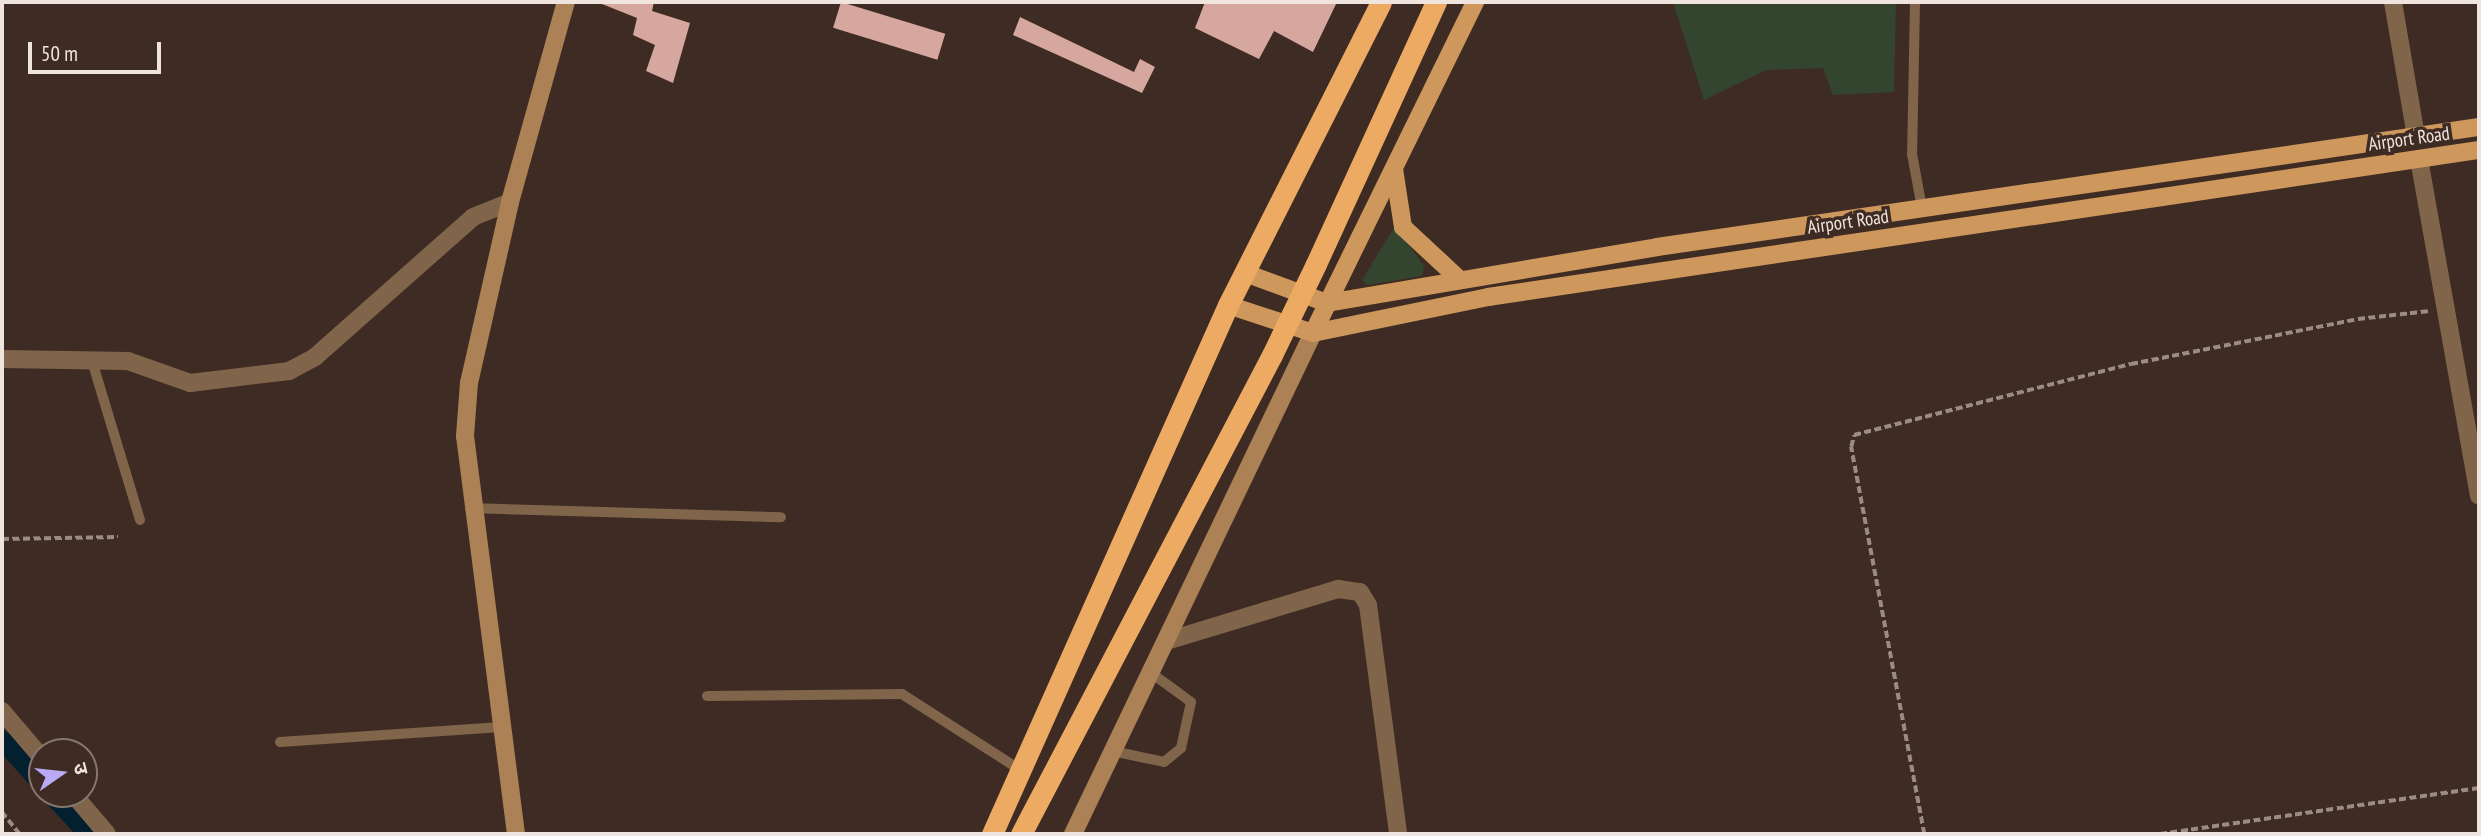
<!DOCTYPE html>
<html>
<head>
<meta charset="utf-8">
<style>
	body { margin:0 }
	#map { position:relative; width:2481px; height:836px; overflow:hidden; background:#3e2c24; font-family:"PT Sans Narrow","Noto Sans Devanagari",sans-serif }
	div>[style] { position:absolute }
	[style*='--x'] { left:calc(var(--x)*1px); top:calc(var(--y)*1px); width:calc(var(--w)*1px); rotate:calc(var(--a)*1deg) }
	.green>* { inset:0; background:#33452f }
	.canal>* { height:19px; margin:-9.5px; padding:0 9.5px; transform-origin:9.5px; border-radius:9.5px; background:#032030 }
	.building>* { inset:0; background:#d6a79e; transform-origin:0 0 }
	.path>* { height:3.5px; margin-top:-1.75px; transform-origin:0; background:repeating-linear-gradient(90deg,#9a8b84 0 7px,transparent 0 10.5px) }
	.lane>* { height:10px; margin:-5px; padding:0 5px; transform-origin:5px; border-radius:5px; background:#80654a }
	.street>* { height:18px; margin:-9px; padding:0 9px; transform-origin:9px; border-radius:9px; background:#80654a }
	.secondary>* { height:18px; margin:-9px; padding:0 9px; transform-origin:9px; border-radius:9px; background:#ac8155 }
	.primary>* { height:18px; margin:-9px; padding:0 9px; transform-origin:9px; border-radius:9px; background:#ce975c }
	.highway>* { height:21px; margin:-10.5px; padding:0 10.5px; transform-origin:10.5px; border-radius:10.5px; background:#ecaa63 }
	.highway-bridge>* { height:21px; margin:-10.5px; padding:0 10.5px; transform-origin:10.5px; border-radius:10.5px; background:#ecaa63 }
	span { translate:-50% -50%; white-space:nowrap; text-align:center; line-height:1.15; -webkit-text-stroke:7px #3e2c24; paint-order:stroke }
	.street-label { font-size:19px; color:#f0e4de }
	.frame { position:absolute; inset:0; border:4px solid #f0e4de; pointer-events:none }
	.north { position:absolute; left:28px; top:738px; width:70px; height:70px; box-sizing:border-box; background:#3e2c24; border:2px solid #85766e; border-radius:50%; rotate:76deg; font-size:19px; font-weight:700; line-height:28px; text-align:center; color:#f0e4de }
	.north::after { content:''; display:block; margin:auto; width:24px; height:32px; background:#baaaf6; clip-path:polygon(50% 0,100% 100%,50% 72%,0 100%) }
	.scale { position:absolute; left:28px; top:42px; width:133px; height:32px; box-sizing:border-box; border:4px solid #f0e4de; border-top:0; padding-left:9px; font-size:21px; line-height:24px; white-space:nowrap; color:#f0e4de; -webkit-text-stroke:5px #3e2c24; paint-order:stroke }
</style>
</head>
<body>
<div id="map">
	<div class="green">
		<i style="clip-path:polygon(1673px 2px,1896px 2px,1894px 92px,1833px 95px,1823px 68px,1766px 70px,1704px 100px)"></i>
		<i style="clip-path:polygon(1395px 226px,1424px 266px,1422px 276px,1367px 285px,1362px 280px)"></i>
	</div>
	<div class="canal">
		<i style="--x:2;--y:740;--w:59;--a:47.7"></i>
		<i style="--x:51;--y:794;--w:54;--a:47.2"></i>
	</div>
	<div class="building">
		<i style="clip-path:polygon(597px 2px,654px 2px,652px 11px,690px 23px,673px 83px,646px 71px,655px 45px,633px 35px,637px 18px)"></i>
		<i style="left:841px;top:2px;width:109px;height:27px;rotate:17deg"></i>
		<i style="clip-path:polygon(1205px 2px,1337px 2px,1313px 52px,1274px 31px,1259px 59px,1195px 28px)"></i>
		<i style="clip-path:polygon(1020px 17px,1134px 72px,1140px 59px,1155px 67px,1142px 93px,1013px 35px)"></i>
	</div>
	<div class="path">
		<i style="--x:2;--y:539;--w:116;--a:-1"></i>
		<i style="--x:2;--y:812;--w:28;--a:51"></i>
		<i style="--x:1924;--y:834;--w:394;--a:-100.7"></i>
		<i style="--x:1851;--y:447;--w:12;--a:-76"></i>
		<i style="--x:1854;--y:435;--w:286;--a:-14.4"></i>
		<i style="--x:2131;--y:364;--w:231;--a:-11.2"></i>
		<i style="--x:2358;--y:319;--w:72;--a:-6.3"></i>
		<i style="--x:2160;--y:834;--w:322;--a:-8.2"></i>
	</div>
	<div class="lane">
		<i style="--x:1915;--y:2;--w:152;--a:91.1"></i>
		<i style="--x:1912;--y:154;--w:55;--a:79.5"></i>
		<i style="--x:92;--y:361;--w:166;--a:73.2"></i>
		<i style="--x:470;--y:508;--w:311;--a:1.7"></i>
		<i style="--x:707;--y:696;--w:195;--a:-0.6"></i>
		<i style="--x:902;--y:694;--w:143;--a:32.7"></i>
		<i style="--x:280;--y:742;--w:222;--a:-3.9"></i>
		<i style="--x:1117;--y:752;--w:48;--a:12"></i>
		<i style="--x:1164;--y:762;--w:22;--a:-39"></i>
		<i style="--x:1181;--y:748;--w:47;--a:-77.7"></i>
		<i style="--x:1191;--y:702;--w:46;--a:-143.9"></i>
	</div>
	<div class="street">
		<i style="--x:2393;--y:2;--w:136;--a:80.3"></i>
		<i style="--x:2419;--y:159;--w:342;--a:79.9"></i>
		<i style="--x:2;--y:359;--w:126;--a:0.9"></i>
		<i style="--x:128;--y:361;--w:66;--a:19.5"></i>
		<i style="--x:190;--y:383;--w:100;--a:-6.9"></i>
		<i style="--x:289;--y:371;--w:30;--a:-28"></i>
		<i style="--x:315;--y:357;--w:211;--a:-41.5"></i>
		<i style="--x:473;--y:217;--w:40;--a:-22"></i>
		<i style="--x:1170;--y:640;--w:176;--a:-16.9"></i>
		<i style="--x:1338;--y:589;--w:22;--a:8"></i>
		<i style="--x:1360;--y:592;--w:15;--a:58"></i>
		<i style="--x:1368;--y:605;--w:231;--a:82.5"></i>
		<i style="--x:2;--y:711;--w:62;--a:49.6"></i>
		<i style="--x:73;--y:794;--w:52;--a:49.6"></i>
	</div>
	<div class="secondary">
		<i style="--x:516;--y:834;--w:401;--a:-97.3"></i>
		<i style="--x:465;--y:436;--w:53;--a:-85.7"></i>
		<i style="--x:469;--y:383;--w:186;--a:-77.2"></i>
		<i style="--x:510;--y:202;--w:208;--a:-74.4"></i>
		<i style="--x:1073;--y:834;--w:556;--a:-64.4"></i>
	</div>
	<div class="primary">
		<i style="--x:1394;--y:169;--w:59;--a:81.2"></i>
		<i style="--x:1403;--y:227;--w:76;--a:42.9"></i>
		<i style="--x:1245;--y:273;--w:87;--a:20.1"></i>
		<i style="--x:1327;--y:303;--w:335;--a:-9.6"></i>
		<i style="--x:1657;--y:247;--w:831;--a:-8.31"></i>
		<i style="--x:1228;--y:305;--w:89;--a:18.2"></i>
		<i style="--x:1313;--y:333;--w:179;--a:-11.6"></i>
		<i style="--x:1488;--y:297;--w:1002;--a:-8.44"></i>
		<i style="--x:1313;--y:333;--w:369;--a:-63.9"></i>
	</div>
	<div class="highway">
		<i style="--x:1316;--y:264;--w:288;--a:-65.4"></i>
		<i style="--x:992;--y:834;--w:579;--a:-65.96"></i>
		<i style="--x:1228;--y:305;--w:339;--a:-63.2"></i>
		<i style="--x:1021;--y:834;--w:541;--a:-62.35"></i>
	</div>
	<div class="highway-bridge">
		<i style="--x:1272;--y:355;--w:101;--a:-64.2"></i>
	</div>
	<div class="street-label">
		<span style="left:2409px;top:139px;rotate:-8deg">Airport Road</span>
		<span style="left:1848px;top:222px;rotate:-8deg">Airport Road</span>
	</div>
	<div class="frame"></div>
	<div class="north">उ</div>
	<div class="scale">50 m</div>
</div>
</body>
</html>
